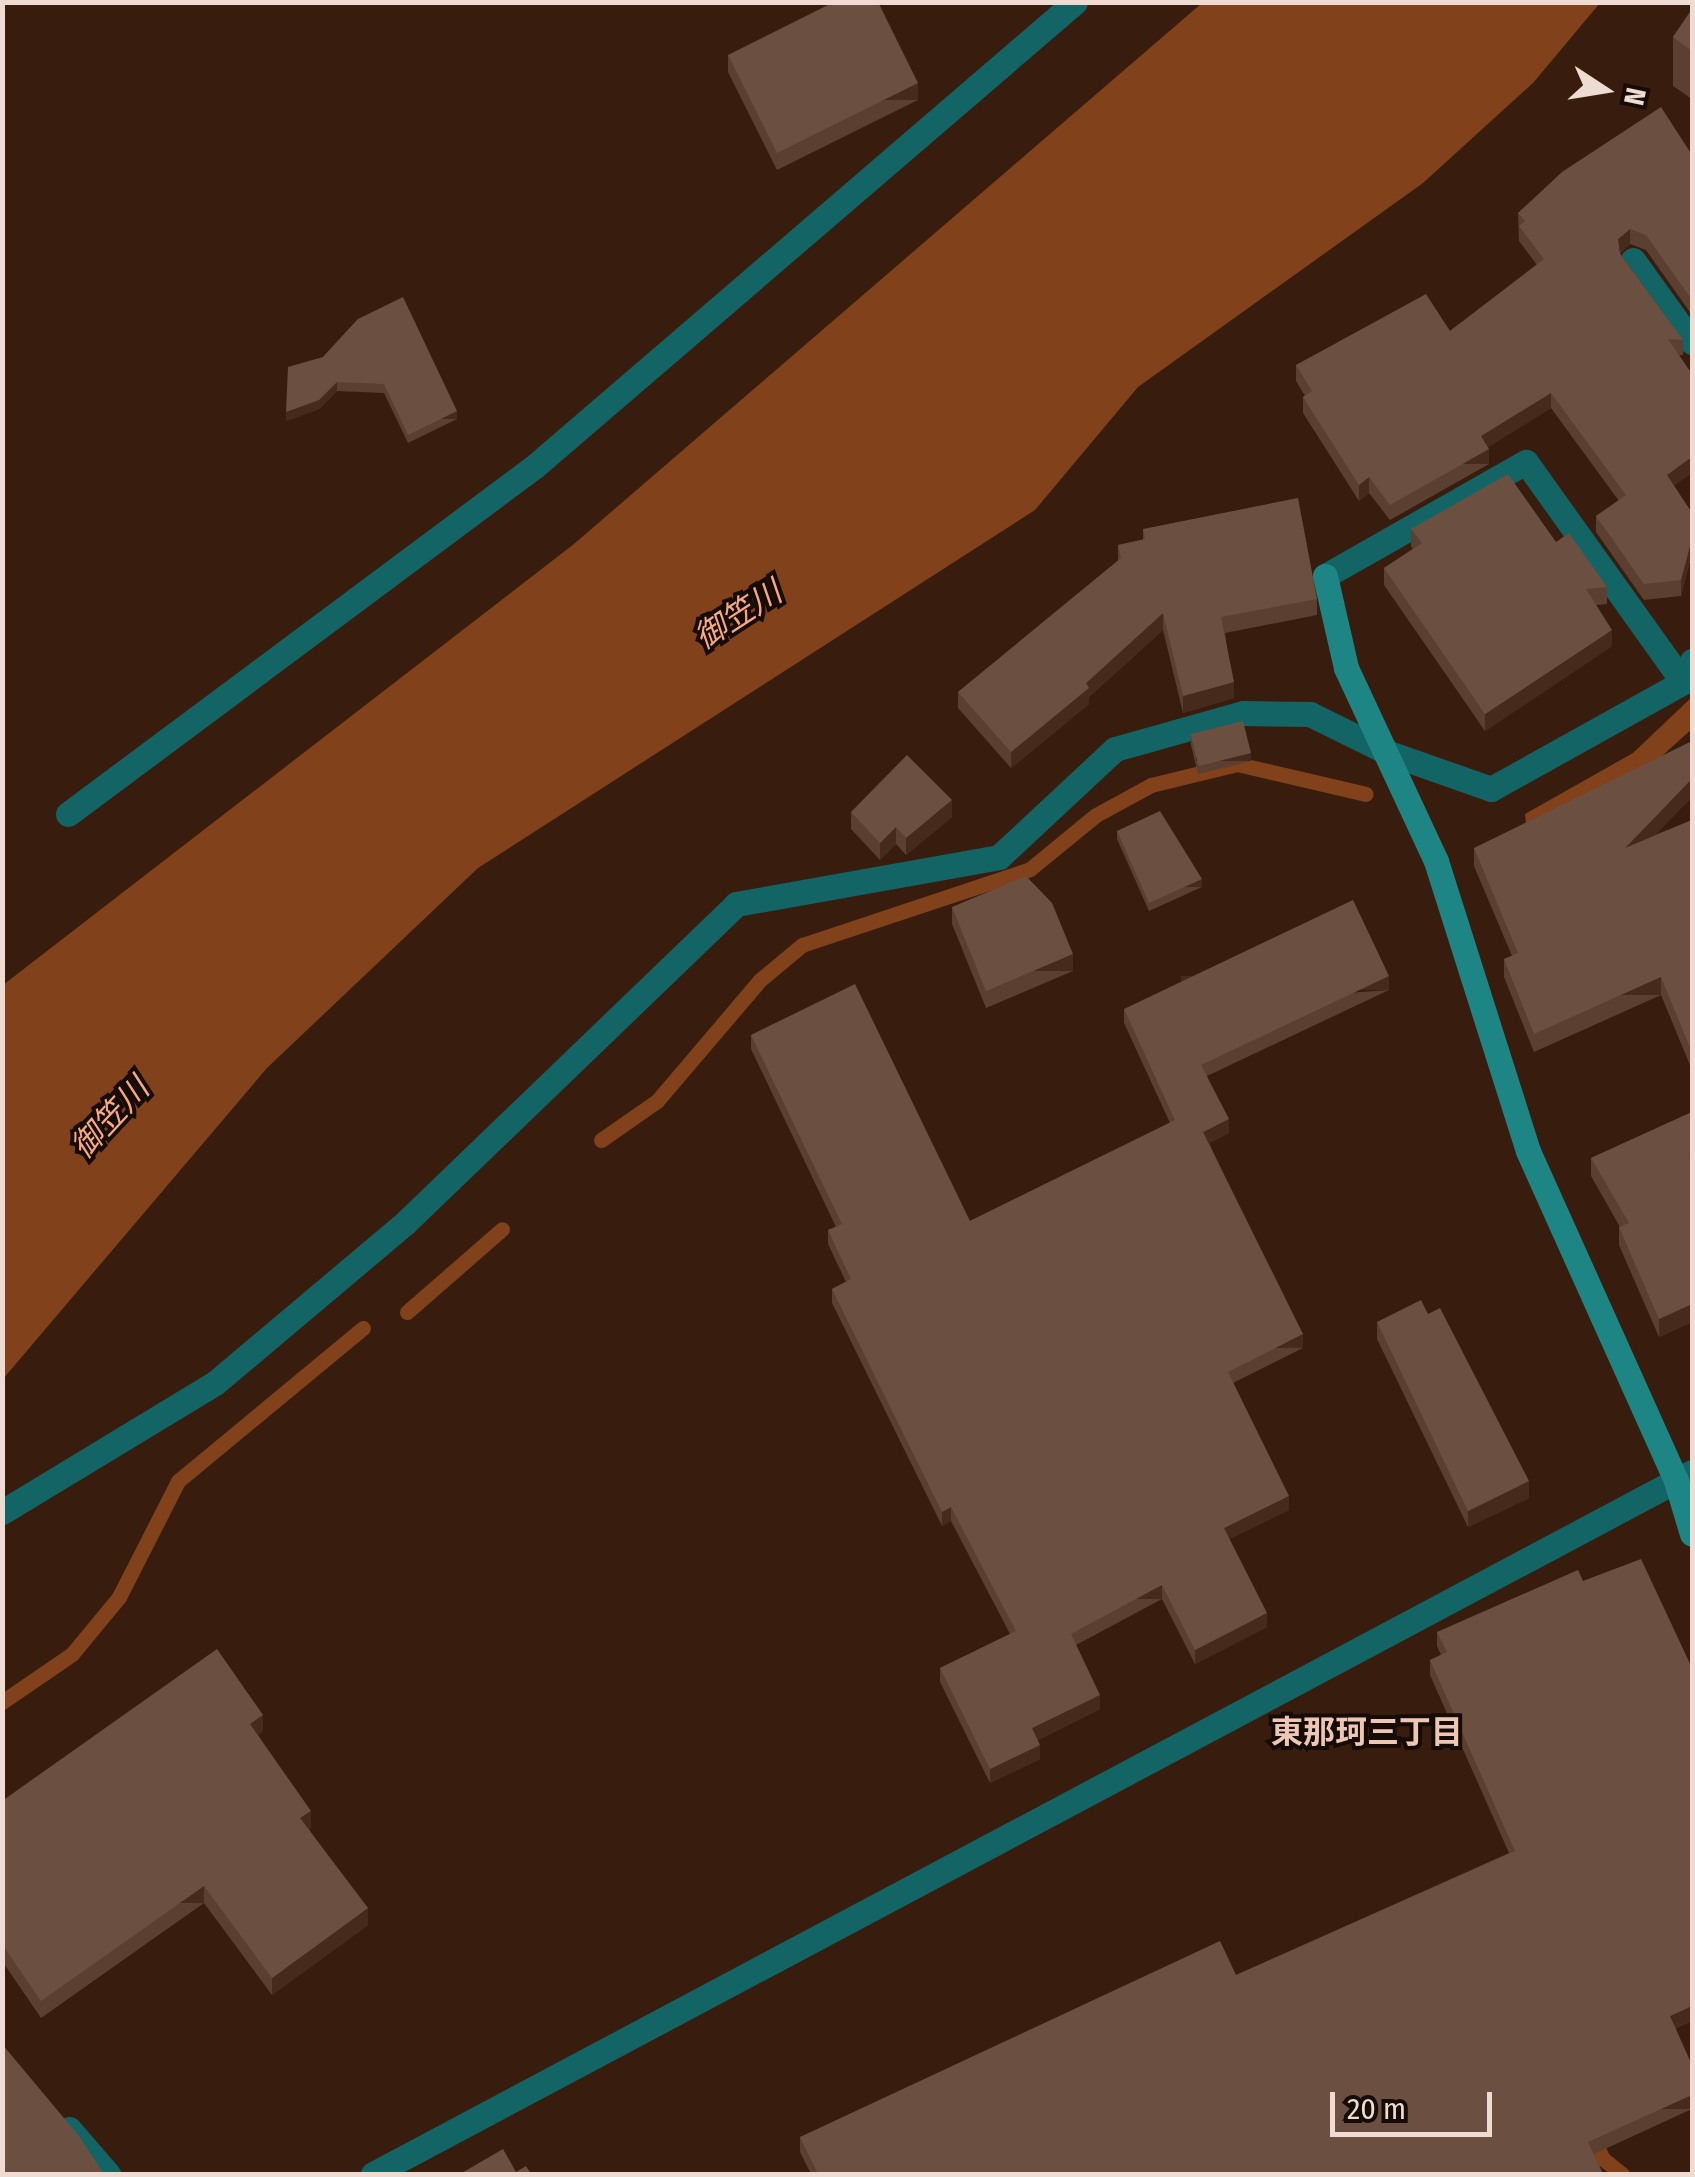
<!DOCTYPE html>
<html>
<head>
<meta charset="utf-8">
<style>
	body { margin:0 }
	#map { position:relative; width:1695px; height:2177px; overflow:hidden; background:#381d0e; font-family:"Fira Sans Condensed","Noto Sans JP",sans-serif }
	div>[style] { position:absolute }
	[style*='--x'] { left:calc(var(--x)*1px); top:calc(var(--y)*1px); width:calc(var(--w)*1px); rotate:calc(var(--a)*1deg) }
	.water>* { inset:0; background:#81411a }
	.stream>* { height:15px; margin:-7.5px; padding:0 7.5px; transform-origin:7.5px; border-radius:7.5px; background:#81411a }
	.street>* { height:25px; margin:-12.5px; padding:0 12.5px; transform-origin:12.5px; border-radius:12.5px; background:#136565 }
	.secondary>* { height:25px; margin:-12.5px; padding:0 12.5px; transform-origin:12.5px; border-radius:12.5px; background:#1e8585 }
	.wall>* { inset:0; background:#5b3f30 }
	.shaded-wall>* { inset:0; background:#462a1b; transform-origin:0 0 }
	.building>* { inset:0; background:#6b5042; transform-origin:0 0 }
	span { translate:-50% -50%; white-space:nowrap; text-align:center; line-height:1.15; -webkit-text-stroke:8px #170b05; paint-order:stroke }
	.water-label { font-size:32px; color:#f7aa81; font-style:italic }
	.neighbourhood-label { font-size:32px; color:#ecc7b4; font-weight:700 }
	.frame { position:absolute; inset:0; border:5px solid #eedbd2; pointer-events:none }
	.north { position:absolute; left:1555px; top:40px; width:100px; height:100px; -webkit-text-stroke:8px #170b05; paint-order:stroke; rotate:102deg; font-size:28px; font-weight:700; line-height:40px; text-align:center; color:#eedbd2 }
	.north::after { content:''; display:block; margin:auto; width:35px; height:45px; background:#eedbd2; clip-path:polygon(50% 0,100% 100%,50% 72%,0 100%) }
	.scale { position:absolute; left:1330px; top:2092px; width:162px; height:45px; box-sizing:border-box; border:5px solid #eedbd2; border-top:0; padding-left:12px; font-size:30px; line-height:35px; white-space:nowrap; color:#eedbd2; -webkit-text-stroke:8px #170b05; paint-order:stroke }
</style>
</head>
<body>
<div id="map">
	<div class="water">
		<i style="clip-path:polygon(1202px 3px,1600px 3px,1533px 83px,1423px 183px,1138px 387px,1035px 510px,478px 868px,267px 1068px,3px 1379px,3px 985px,574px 544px)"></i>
		<i style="clip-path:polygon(1692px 697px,1692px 729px,1643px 773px,1527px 833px,1525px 814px,1633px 753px)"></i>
	</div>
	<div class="stream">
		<i style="--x:601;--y:1140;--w:68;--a:-34.9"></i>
		<i style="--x:657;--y:1101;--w:159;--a:-49.6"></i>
		<i style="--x:760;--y:980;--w:55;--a:-39.8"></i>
		<i style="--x:802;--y:945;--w:240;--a:-18.4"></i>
		<i style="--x:1030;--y:869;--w:85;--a:-39.3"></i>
		<i style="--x:1096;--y:815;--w:63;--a:-28.6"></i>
		<i style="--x:1151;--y:785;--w:89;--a:-13.7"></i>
		<i style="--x:1237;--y:764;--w:132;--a:13.1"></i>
		<i style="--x:407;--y:1312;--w:126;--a:-41.1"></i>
		<i style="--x:2;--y:1702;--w:85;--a:-34.4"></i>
		<i style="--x:72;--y:1654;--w:74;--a:-50.5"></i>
		<i style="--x:119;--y:1597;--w:130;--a:-63"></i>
		<i style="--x:178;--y:1481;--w:240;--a:-39.6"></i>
		<i style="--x:1592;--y:2134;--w:26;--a:67"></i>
		<i style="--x:1602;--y:2158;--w:26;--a:39"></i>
	</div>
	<div class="street">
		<i style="--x:1633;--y:260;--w:101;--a:54.3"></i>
		<i style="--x:1325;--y:576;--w:231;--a:-29.6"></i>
		<i style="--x:1526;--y:462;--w:270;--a:54.5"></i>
		<i style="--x:68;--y:814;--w:582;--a:-36.69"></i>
		<i style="--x:535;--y:466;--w:712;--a:-40.67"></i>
		<i style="--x:2;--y:1512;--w:249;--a:-31.2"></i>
		<i style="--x:215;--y:1383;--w:248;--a:-40.1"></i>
		<i style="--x:405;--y:1223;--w:460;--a:-43.9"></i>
		<i style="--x:736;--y:904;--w:267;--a:-10.1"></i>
		<i style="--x:999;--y:857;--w:158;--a:-43"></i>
		<i style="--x:1115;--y:749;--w:133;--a:-15.7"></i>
		<i style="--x:1243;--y:713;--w:67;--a:0.9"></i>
		<i style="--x:1310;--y:714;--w:88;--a:26.3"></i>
		<i style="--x:1389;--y:753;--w:108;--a:19.4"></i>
		<i style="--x:1491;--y:789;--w:220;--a:-29.1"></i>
		<i style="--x:1683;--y:682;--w:23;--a:-67"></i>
		<i style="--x:69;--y:2129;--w:60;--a:49.1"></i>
		<i style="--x:373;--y:2174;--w:1494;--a:-28.02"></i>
	</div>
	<div class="secondary">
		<i style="--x:1325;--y:576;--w:94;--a:77.1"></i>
		<i style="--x:1346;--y:668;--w:213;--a:65"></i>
		<i style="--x:1436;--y:861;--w:304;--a:72.4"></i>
		<i style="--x:1528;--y:1151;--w:362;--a:65.8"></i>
		<i style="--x:1676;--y:1481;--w:55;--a:73.2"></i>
	</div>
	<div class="wall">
		<i style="clip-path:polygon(1692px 9px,1692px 99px,1673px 86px,1673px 37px)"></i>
		<i style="clip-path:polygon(728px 55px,918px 100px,777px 170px,728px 72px)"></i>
		<i style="clip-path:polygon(1692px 155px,1692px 315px,1646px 250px,1630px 244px,1620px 253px,1683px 340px,1683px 355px,1679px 355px,1674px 486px,1692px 513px,1692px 553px,1681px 596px,1644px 600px,1596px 532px,1596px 516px,1619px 501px,1551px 408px,1488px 447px,1489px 464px,1390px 520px,1369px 493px,1359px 501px,1303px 413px,1303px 397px,1305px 396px,1296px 381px,1296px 365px,1450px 331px,1537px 265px,1519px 241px,1518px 213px)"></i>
		<i style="clip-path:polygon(358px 319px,457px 419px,408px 443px,384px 393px,337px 391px,319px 409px,286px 421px,323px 357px)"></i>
		<i style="clip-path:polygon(1143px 529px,1317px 599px,1317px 615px,1225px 633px,1234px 698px,1183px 713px,1163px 630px,1089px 697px,1089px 704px,1011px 768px,958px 708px,958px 692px,1118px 561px,1118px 545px,1143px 540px)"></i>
		<i style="clip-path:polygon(1411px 529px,1556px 542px,1607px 587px,1607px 604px,1596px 605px,1612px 646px,1485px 731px,1384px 585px,1384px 568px,1413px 549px,1411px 546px)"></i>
		<i style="clip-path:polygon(1191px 736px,1251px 761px,1198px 774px,1191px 745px)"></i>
		<i style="clip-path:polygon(1692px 797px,1655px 835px,1692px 820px,1692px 1070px,1661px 995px,1534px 1052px,1504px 977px,1504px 959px,1512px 956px,1474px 866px,1474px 848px)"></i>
		<i style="clip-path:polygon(851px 812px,952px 817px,906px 855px,896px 844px,880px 860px,851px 829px)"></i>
		<i style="clip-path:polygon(1117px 831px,1202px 887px,1149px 911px,1117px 839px)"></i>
		<i style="clip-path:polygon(952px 907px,1073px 971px,986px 1008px,952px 924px)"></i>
		<i style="clip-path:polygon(1389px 990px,1207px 1076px,1229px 1133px,1209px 1143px,1303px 1348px,1233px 1383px,1289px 1510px,1229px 1539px,1267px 1627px,1195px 1664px,1162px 1599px,1076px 1645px,1100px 1709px,1038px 1740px,1040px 1759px,990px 1783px,940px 1682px,940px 1668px,1010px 1634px,951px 1521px,942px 1526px,832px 1303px,832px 1289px,846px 1282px,828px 1244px,828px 1230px,836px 1227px,751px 1049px,751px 1035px,970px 1221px,1170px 1123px,1124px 1023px,1124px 1009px)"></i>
		<i style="clip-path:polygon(1692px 1079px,1692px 1104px,1690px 1098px,1690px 1080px)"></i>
		<i style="clip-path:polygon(1692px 1112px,1692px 1322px,1659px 1337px,1619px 1245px,1619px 1227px,1620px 1227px,1591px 1176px,1591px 1158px)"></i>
		<i style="clip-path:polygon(1377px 1322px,1529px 1498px,1468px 1527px,1377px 1339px)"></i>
		<i style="clip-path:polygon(1583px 1581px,1692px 1668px,1692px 2021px,1676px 2028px,1692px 2109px,1594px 2154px,1603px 2174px,811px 2174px,800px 2152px,800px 2137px,1236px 1975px,1509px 1853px,1430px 1675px,1430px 1660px,1441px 1655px,1437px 1646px,1437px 1632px)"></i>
		<i style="clip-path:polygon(263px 1731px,258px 1735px,311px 1827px,309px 1829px,368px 1925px,272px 1995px,204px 1903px,41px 2018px,2px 1961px,2px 1801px)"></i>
	</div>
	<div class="shaded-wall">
		<i style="left:918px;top:83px;width:17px;height:157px;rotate:90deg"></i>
		<i style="clip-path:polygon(1630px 229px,1630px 244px,1618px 254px,1618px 239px)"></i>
		<i style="clip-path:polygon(337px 382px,337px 391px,319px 409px,286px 421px,286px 412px)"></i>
		<i style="clip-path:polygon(1551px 393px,1551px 408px,1481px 452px,1481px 436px)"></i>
		<i style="left:457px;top:411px;width:8px;height:55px;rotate:90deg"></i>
		<i style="left:1489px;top:449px;width:15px;height:114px;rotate:90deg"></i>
		<i style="clip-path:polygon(1692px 457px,1692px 473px,1667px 491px,1667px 475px)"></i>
		<i style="clip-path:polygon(1369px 477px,1369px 493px,1359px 501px,1359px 485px)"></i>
		<i style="clip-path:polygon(1692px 538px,1692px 553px,1681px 596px,1681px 580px)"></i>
		<i style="clip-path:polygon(1163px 613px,1163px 630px,1089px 697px,1089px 704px,1011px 768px,1011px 752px)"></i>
		<i style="clip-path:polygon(1612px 630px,1612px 646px,1485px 731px,1485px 714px)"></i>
		<i style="clip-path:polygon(1234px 682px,1234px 698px,1183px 713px,1183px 696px)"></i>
		<i style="left:1251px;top:753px;width:8px;height:55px;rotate:90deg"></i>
		<i style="clip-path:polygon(1692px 779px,1692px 797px,1625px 866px,1625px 848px)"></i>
		<i style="clip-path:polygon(952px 800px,952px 817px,906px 855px,906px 838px)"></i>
		<i style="clip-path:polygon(896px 827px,896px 844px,880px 860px,880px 843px)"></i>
		<i style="left:1202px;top:879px;width:8px;height:58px;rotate:90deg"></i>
		<i style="left:1073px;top:954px;width:17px;height:95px;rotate:90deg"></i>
		<i style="left:1389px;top:976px;width:14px;height:208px;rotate:90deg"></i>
		<i style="left:1661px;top:977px;width:18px;height:139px;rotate:90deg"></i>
		<i style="clip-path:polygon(1229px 1119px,1229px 1133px,1203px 1146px,1203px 1132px)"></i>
		<i style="clip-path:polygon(1692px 1304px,1692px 1322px,1659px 1337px,1659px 1319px)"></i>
		<i style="left:1303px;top:1334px;width:14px;height:84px;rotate:90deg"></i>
		<i style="clip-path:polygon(1529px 1481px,1529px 1498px,1468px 1527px,1468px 1511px)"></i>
		<i style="clip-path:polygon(1289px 1496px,1289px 1510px,1224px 1542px,1224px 1528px)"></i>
		<i style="clip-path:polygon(951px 1507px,951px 1521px,942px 1526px,942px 1512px)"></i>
		<i style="left:1162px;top:1585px;width:14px;height:103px;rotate:90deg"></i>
		<i style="clip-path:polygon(1267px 1613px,1267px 1627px,1195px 1664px,1195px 1650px)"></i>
		<i style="clip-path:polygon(1100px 1695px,1100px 1709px,1032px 1743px,1032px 1728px)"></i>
		<i style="clip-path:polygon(263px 1715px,263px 1731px,250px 1741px,250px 1724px)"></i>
		<i style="clip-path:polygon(1040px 1745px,1040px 1759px,990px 1783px,990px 1769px)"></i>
		<i style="clip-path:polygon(311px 1811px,311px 1827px,300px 1834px,300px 1818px)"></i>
		<i style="left:204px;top:1886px;width:17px;height:199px;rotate:90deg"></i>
		<i style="clip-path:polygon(368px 1908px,368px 1925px,272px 1995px,272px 1978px)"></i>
		<i style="clip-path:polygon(1692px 2006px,1692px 2021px,1670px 2030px,1670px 2016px)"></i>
		<i style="left:1692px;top:2095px;width:14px;height:114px;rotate:90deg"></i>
	</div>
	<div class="building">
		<i style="clip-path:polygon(834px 2px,878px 2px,918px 83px,777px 153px,728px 55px)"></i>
		<i style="clip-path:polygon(1692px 9px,1692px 51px,1673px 37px)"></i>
		<i style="clip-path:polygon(1661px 107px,1692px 155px,1692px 300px,1646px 235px,1630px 229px,1618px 239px,1620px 254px,1683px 340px,1668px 339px,1692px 374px,1692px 457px,1667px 475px,1692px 513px,1692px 538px,1681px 580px,1644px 584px,1596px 516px,1626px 495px,1551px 393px,1481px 436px,1489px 449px,1390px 505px,1369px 477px,1359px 485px,1303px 397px,1312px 391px,1296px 365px,1426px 294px,1450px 331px,1544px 259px,1519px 226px,1525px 221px,1518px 213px,1562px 172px)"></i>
		<i style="clip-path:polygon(403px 297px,457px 411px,408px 435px,384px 384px,337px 382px,319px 400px,286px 412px,288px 367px,323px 357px,358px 319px)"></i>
		<i style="clip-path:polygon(1508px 474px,1556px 542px,1569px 533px,1607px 587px,1586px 589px,1612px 630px,1485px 714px,1384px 568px,1422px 543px,1411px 529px)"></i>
		<i style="clip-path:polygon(1298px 498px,1317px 599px,1221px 617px,1234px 682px,1183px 696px,1163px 613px,1086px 683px,1089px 688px,1011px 752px,958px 692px,1121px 558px,1118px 545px,1145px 539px,1143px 529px)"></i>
		<i style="left:1243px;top:721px;width:33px;height:54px;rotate:76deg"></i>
		<i style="clip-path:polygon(1692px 741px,1692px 779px,1625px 848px,1692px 820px,1692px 1052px,1661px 977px,1534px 1034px,1504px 959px,1518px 953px,1474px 848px)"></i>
		<i style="clip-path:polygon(907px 755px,952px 800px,906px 838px,896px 827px,880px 843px,851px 812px)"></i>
		<i style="clip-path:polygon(1160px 811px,1202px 879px,1149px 903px,1117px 831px)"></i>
		<i style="clip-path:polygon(1026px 876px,1052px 903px,1073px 954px,986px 991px,952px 907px)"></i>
		<i style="clip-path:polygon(1353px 900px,1389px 976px,1201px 1065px,1229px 1119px,1203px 1132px,1303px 1334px,1228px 1372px,1289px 1496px,1224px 1528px,1267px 1613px,1195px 1650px,1162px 1585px,1071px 1634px,1100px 1695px,1032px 1728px,1040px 1745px,990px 1769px,940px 1668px,1016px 1631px,951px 1507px,942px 1512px,832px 1289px,851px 1279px,828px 1230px,842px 1224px,751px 1035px,855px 984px,970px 1221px,1175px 1120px,1124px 1009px)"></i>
		<i style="clip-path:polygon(1692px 1112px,1692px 1156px,1689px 1158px,1692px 1161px,1692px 1304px,1659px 1319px,1619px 1227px,1629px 1223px,1591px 1158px)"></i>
		<i style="clip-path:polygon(1421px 1300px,1428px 1314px,1440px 1308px,1529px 1481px,1468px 1511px,1377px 1322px)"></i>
		<i style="clip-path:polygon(1641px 1559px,1692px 1668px,1692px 2006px,1670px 2016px,1692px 2065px,1692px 2095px,1588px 2142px,1603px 2174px,818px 2174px,800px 2137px,1220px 1941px,1236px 1975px,1515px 1851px,1430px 1660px,1447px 1652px,1437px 1632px,1578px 1570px,1583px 1581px)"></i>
		<i style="clip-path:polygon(217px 1649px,263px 1715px,250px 1724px,311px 1811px,300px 1818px,368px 1908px,272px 1978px,204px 1886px,41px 2001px,2px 1944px,2px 1801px)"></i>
		<i style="clip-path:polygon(2px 2044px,79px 2136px,104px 2174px,2px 2174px)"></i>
		<i style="clip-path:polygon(503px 2149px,516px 2172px,526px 2166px,531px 2174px,460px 2174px)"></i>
	</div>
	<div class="water-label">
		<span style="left:738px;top:615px;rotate:-33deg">御笠川</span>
		<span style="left:110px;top:1118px;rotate:-47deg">御笠川</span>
	</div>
	<div class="neighbourhood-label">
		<span style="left:1367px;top:1732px">東那珂三丁目</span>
	</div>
	<div class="frame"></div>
	<div class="north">N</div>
	<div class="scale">20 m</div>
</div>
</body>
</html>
